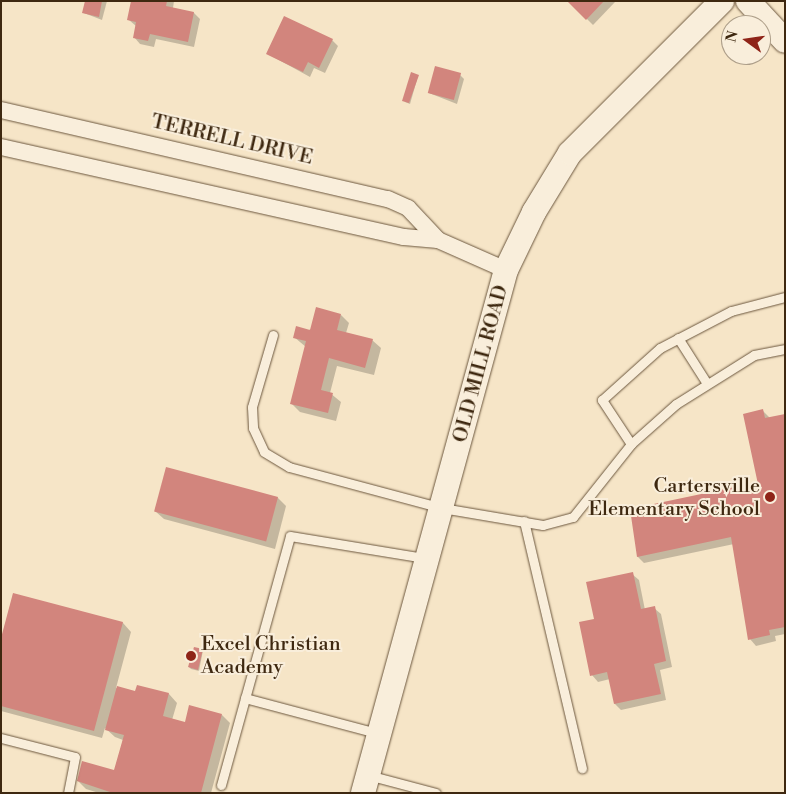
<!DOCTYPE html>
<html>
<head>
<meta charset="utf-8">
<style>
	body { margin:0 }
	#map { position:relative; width:786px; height:794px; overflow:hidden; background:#f6e5c7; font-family:"Libre Bodoni",serif }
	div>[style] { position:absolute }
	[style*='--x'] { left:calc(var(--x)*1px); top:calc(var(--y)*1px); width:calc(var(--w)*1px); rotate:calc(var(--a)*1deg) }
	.shadow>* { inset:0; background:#0003 }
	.building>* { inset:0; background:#d2857d; transform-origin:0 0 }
	.roads { filter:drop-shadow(0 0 1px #6c573e) drop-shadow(0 0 1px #6c573e) }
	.lane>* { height:9px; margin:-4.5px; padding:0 4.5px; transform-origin:4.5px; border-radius:4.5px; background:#f9eedb }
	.street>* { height:16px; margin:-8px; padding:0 8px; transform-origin:8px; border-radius:8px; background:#f9eedb }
	.secondary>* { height:24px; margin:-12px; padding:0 12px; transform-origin:12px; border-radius:12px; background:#f9eedb }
	.dots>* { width:14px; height:14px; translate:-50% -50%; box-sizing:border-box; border:2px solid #f9eedb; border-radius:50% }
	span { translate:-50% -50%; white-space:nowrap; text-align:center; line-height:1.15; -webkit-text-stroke:4px #f9eedb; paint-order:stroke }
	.street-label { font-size:20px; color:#3e2810 }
	.poi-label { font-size:20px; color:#3e2810 }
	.right { translate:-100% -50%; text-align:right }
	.left { translate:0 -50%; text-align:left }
	.frame { position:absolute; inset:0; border:2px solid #3e2810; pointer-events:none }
	.north { position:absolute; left:721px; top:15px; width:50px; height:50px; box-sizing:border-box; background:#f9eedb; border:1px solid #ae9f8a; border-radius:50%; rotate:284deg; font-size:14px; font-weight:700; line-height:20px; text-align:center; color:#3e2810 }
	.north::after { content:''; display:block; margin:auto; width:18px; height:22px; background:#8f2418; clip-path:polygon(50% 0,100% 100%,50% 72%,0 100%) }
</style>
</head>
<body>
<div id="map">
	<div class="shadow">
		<i style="clip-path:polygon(86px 1px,107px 1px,102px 20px,84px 13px)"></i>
		<i style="clip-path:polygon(133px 1px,174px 1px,173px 8px,194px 13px,200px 19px,194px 47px,156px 39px,154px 47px,140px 44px,134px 37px,136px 26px,129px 20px)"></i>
		<i style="clip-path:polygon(569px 1px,616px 1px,593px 25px)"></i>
		<i style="clip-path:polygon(332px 40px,338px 46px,325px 73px,314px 68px,310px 77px,268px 54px)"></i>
		<i style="clip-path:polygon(460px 75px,464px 79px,457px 104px,429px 93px)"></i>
		<i style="clip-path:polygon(418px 76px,410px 104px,405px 102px,404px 100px)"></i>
		<i style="clip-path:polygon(341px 315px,349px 323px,346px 333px,372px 340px,381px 348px,374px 375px,337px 366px,330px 393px,341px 402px,336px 421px,300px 412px,291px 403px,306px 347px,294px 337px)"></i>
		<i style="clip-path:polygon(763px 411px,770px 418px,785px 415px,785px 634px,775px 636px,776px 641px,756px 646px,750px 639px,734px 544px,644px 563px,638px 557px,631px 510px,743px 486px,749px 492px,760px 490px)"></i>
		<i style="clip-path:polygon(167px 468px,278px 498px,286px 506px,275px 549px,164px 519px,155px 511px)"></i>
		<i style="clip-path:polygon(632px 574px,639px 580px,645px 610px,654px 608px,661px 614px,672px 667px,660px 670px,666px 700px,621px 710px,615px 704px,610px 679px,598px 682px,592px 675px,596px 620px)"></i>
		<i style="clip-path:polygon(14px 594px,123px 623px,131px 632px,116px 688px,136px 693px,138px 686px,169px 694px,177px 703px,172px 720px,186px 723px,222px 715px,230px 723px,211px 793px,99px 793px,86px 789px,78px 781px,115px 771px,123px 740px,115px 737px,105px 728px,102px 738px,1px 711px,1px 643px)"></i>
		<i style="clip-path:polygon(203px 650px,199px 671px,191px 669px,189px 667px)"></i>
	</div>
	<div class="building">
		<i style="clip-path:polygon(85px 1px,102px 1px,99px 17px,82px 13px)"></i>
		<i style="clip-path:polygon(131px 1px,167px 1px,166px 6px,194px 12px,188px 42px,150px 34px,148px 41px,133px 38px,136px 22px,127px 20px)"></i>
		<i style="clip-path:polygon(567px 1px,604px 1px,586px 20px)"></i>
		<i style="clip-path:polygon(284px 16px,333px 39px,319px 68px,308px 62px,303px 72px,266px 54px)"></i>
		<i style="left:435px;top:66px;width:27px;height:28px;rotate:15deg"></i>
		<i style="clip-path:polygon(411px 72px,419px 75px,409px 103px,402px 101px)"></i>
		<i style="clip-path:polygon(316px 307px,341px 314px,337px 330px,373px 339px,365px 368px,329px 358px,321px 390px,333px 393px,328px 413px,290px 404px,306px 341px,293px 338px,296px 326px,310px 330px)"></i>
		<i style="clip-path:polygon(763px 409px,765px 418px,785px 414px,785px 627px,769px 630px,770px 635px,748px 640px,731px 537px,637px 557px,630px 509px,744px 485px,745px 492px,759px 489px,743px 414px)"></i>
		<i style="left:166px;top:467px;width:116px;height:46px;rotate:15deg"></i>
		<i style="clip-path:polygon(633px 572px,641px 609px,655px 606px,666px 661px,654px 664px,661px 694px,614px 704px,607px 672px,590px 676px,579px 622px,594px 619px,586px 582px)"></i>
		<i style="clip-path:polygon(13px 593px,123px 622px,94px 731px,1px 706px,1px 638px)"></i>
		<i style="clip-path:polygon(194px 647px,203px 649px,198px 670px,188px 667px)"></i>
		<i style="clip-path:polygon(137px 685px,169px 693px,163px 716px,185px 722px,189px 705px,222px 714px,201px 793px,113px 793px,77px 781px,82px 761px,114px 770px,124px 735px,105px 730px,117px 686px,135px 691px)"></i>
	</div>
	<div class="roads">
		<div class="lane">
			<i style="--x:273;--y:335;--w:75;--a:106.3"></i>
			<i style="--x:252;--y:407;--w:21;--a:87"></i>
			<i style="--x:253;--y:428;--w:26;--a:65"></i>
			<i style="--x:264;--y:452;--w:29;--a:31"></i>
			<i style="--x:289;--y:467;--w:158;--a:15"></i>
			<i style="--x:442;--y:508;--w:102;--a:9.6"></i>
			<i style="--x:543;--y:525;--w:31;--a:-15"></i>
			<i style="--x:573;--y:517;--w:93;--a:-51.5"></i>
			<i style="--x:631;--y:444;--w:60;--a:-41.6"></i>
			<i style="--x:676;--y:404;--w:92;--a:-32.1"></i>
			<i style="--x:754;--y:355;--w:32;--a:-11"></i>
			<i style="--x:678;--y:338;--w:52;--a:57.5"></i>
			<i style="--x:631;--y:444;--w:53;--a:-123.4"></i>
			<i style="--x:602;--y:400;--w:78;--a:-41.9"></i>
			<i style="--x:660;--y:348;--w:80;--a:-27.5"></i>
			<i style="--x:731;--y:311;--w:56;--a:-14.5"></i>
			<i style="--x:524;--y:521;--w:254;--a:76.8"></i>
			<i style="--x:245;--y:698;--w:137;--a:14.9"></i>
			<i style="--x:1;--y:738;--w:76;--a:14.4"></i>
			<i style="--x:75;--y:757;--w:37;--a:101"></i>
			<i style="--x:368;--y:775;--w:70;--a:14.8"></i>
			<i style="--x:221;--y:785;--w:258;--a:-74.5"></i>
			<i style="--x:290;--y:536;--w:137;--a:9.3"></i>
		</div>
		<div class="street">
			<i style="--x:1;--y:110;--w:397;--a:13"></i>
			<i style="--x:388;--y:199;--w:22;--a:24"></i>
			<i style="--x:408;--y:208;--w:44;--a:46.8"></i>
			<i style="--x:1;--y:147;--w:413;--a:12.6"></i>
			<i style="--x:404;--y:237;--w:34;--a:5"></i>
			<i style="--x:438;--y:240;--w:74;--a:23.8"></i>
		</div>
		<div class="secondary">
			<i style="--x:748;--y:1;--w:54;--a:47.2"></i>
			<i style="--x:363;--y:793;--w:542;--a:-74.71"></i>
			<i style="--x:506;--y:270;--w:64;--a:-64.2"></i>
			<i style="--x:534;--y:212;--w:69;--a:-58.6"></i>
			<i style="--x:570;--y:153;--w:215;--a:-45"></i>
		</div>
	</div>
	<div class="dots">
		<i style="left:770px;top:497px;background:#8f2418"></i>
		<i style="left:191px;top:656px;background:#8f2418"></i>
	</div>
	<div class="street-label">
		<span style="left:232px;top:140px;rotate:13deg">TERRELL DRIVE</span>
		<span style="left:481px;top:364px;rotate:-75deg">OLD MILL ROAD</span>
	</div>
	<div class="poi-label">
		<span class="right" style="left:760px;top:498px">Cartersville<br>Elementary School</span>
		<span class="left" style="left:201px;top:656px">Excel Christian<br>Academy</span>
	</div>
	<div class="frame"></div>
	<div class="north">N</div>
</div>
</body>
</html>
